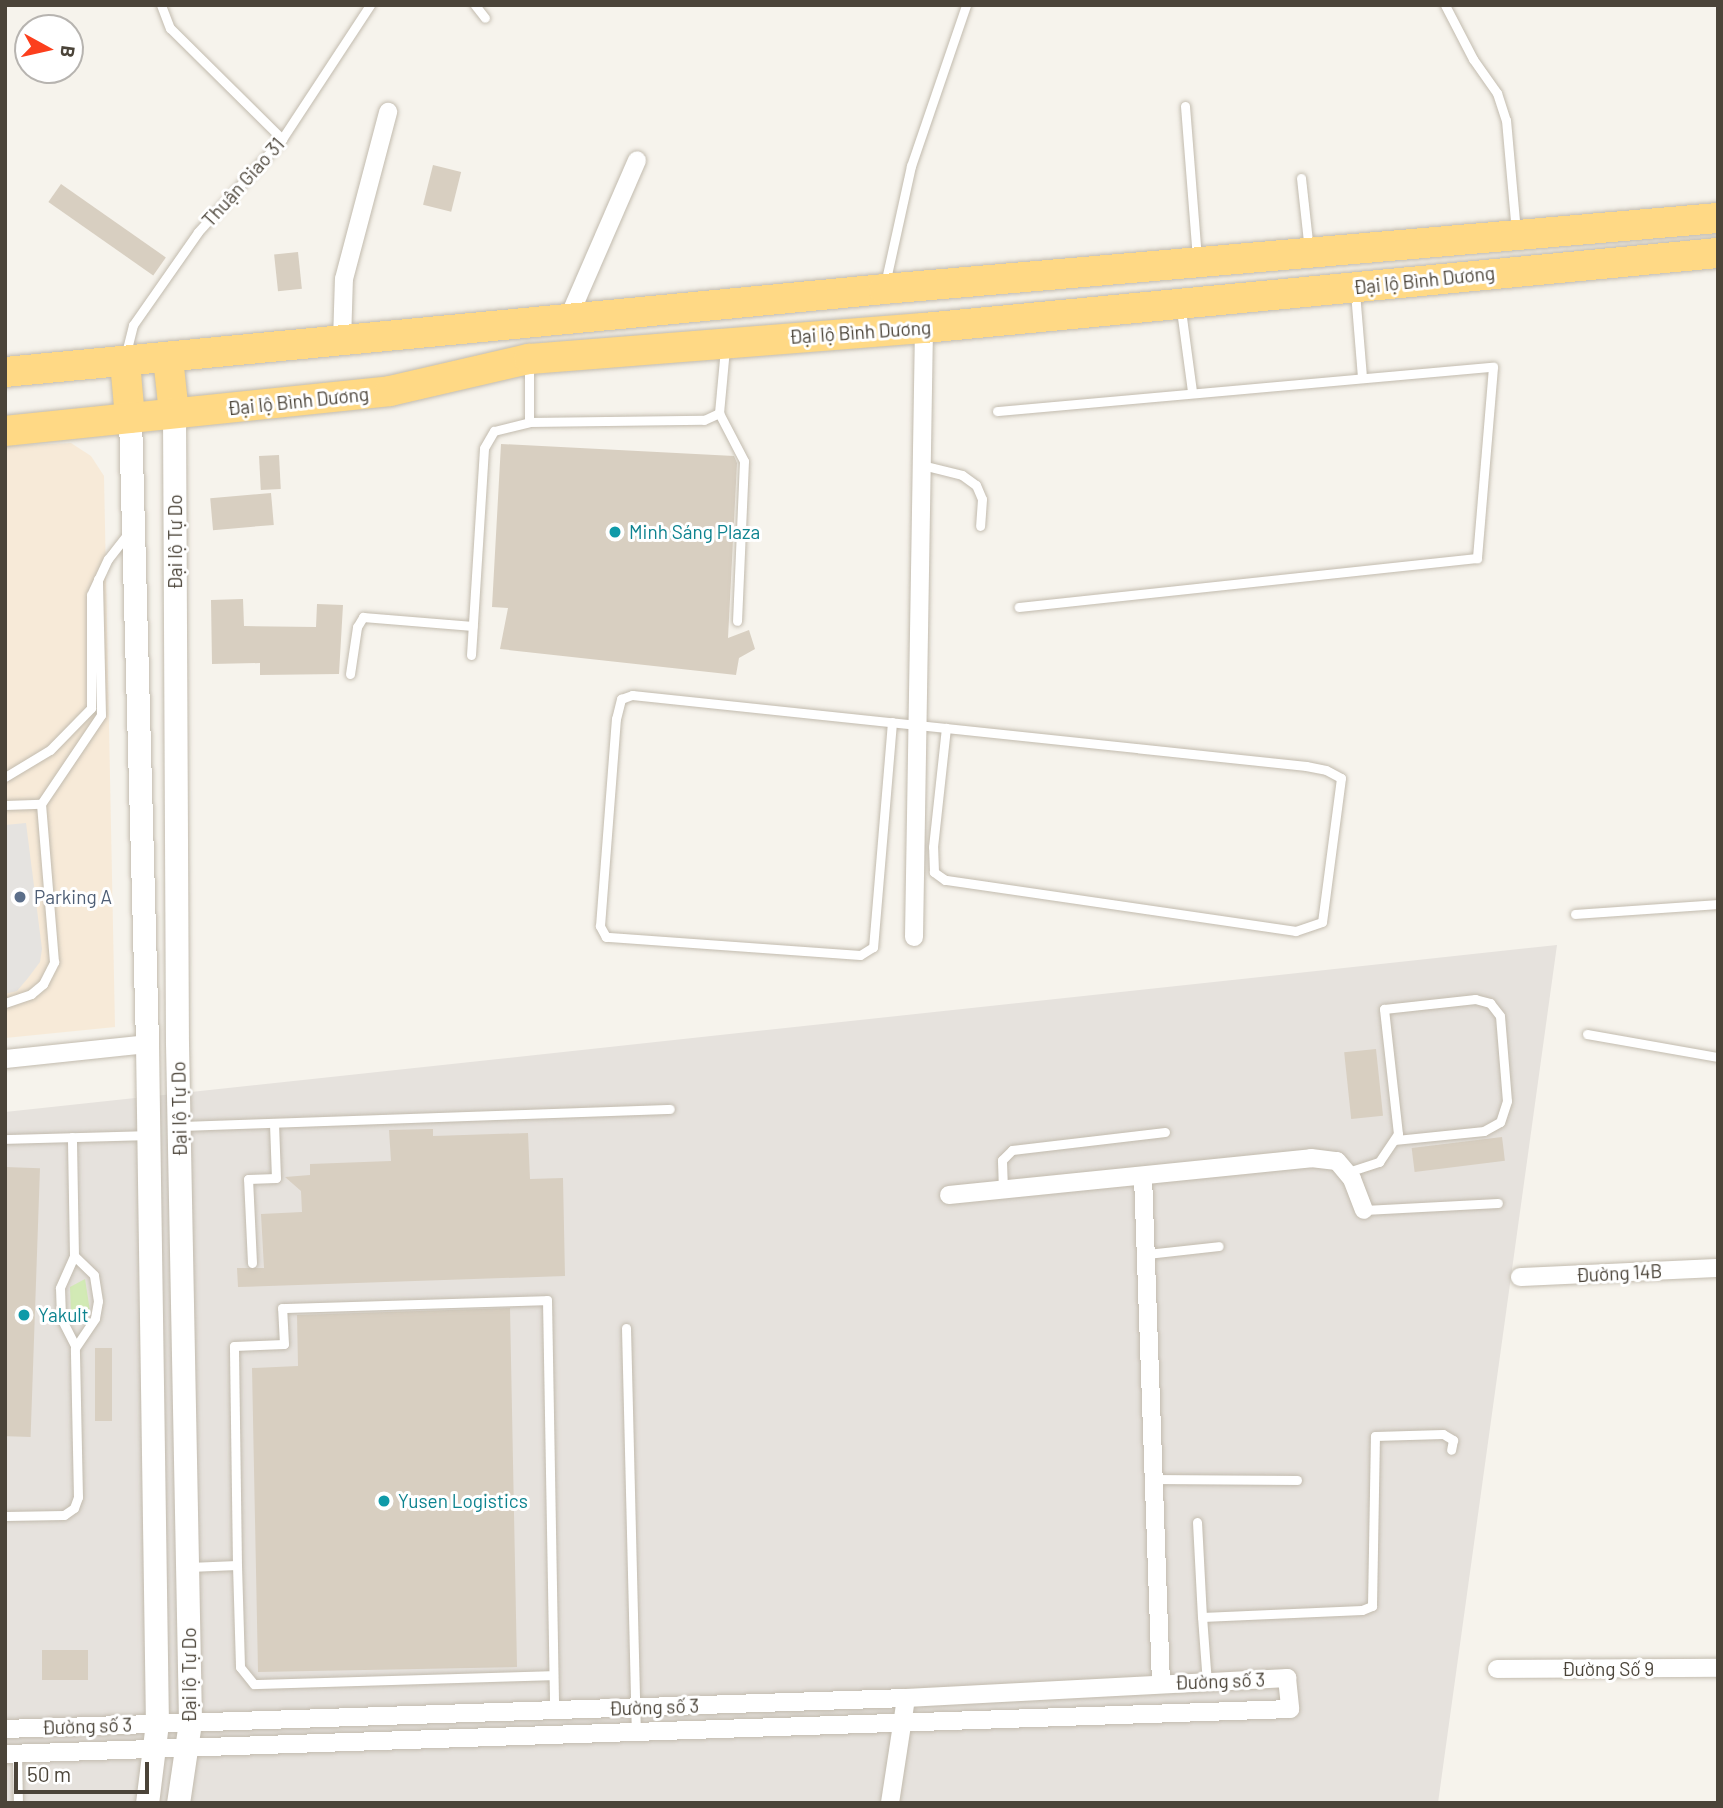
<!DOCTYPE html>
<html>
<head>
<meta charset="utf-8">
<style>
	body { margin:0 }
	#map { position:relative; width:1723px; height:1808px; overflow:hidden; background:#f6f3ec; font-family:Barlow,sans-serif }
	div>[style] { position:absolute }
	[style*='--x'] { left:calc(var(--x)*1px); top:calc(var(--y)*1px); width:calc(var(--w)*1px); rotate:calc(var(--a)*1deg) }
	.commercial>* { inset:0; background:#f7ead8 }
	.industrial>* { inset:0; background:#e6e2dd }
	.green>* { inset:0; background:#d2eab5 }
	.parking>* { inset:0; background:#e5e3e0 }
	.building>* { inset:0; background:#d8cfc1; transform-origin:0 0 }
	.roads { filter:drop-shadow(0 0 2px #c2bbae) drop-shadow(0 0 2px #c2bbae) }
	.service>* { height:9px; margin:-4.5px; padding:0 4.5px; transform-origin:4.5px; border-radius:4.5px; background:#fff }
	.minor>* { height:18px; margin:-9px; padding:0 9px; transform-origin:9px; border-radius:9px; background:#fff }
	.tertiary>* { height:23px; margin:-11.5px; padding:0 11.5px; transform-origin:11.5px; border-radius:11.5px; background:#fff }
	.trunk>* { height:30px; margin:-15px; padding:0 15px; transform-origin:15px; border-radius:15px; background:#ffd985 }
	.dots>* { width:19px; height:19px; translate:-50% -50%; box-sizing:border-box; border:4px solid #fff; border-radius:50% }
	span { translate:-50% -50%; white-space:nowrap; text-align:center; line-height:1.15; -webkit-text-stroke:6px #fff; paint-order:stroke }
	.street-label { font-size:19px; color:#4b4439 }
	.culture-label { font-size:19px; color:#0d838f }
	.left { translate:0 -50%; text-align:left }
	.service-label { font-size:19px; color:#4e5e75 }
	.frame { position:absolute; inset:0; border:7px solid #4b4439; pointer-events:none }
	.north { position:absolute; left:14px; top:14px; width:70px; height:70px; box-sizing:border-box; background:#fff; border:2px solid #b7b4b0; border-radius:50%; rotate:98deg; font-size:19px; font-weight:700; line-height:28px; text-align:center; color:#4b4439 }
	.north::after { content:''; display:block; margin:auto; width:24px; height:32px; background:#fc3f1d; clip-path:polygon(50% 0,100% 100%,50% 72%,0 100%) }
	.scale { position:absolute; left:14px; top:1762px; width:135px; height:32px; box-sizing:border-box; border:4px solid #4b4439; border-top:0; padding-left:9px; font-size:21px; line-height:24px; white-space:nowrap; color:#4b4439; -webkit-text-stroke:5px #fff; paint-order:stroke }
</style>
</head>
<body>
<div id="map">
	<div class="commercial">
		<i style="clip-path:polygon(71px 443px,91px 456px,104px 476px,115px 1027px,5px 1038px,5px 446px)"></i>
	</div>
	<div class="industrial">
		<i style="clip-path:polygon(1557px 945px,1438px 1803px,5px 1803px,5px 1112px)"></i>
	</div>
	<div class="green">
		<i style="clip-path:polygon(85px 1279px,90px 1311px,79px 1320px,71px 1313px,70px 1287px)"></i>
	</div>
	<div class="parking">
		<i style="clip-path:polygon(26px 823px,42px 949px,40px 962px,28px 978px,17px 991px,5px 994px,5px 825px)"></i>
	</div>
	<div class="building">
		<i style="left:433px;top:165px;width:29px;height:41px;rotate:14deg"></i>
		<i style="left:61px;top:184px;width:128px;height:22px;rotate:35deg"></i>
		<i style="left:298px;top:252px;width:37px;height:24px;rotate:84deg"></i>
		<i style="clip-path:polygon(501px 444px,734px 456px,737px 463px,728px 638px,749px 630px,755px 649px,739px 658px,736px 675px,500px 649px,508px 608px,492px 607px)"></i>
		<i style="left:279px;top:455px;width:34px;height:20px;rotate:87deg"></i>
		<i style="left:271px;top:493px;width:32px;height:61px;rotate:85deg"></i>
		<i style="clip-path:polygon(243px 599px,244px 626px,316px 627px,317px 604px,343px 605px,339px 674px,260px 675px,260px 663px,212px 664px,211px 600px)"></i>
		<i style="left:1376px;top:1049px;width:67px;height:32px;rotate:84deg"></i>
		<i style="clip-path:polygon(433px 1129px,433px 1136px,528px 1133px,530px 1179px,563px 1178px,565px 1276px,238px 1287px,237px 1268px,264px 1268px,261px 1214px,302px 1212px,301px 1191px,285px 1177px,310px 1175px,310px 1164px,391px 1161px,389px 1130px)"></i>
		<i style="left:1502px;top:1137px;width:24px;height:91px;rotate:83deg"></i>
		<i style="left:5px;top:1167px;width:35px;height:269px;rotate:2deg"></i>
		<i style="clip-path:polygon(510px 1308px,517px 1667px,258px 1672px,252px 1368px,298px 1366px,297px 1315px)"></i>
		<i style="left:95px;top:1348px;width:17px;height:73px"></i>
		<i style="left:42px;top:1650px;width:46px;height:30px"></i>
	</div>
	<div class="roads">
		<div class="service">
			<i style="--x:161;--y:5;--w:25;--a:69"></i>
			<i style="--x:170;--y:28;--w:158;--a:44.7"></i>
			<i style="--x:475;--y:5;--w:16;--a:52"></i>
			<i style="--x:1445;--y:5;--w:61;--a:62.6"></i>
			<i style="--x:1473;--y:59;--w:42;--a:54.8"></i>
			<i style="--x:1497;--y:93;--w:28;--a:72"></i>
			<i style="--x:1506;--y:120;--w:112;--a:84.9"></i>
			<i style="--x:1185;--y:106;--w:153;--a:85.5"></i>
			<i style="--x:1301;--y:178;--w:72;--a:83.7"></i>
			<i style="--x:885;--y:284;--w:121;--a:-77.6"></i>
			<i style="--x:911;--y:166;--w:170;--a:-71.1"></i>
			<i style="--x:1355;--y:292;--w:85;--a:85.3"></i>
			<i style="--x:1181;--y:310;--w:82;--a:82.3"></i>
			<i style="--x:125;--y:357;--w:33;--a:-76"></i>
			<i style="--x:133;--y:325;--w:113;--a:-55"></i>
			<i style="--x:198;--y:232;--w:125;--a:-47.9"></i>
			<i style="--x:282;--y:139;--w:160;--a:-56.7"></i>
			<i style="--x:997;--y:411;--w:498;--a:-5.1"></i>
			<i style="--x:1493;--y:367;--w:192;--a:94.8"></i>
			<i style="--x:1477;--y:558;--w:461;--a:173.9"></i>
			<i style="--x:719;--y:413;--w:54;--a:62.5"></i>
			<i style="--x:744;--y:461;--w:160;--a:92.5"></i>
			<i style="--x:529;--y:422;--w:57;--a:-90"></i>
			<i style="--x:922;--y:465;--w:41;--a:14"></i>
			<i style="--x:962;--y:475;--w:17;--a:36"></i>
			<i style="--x:976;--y:485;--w:15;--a:67"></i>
			<i style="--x:982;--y:499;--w:27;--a:94"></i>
			<i style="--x:471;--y:655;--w:207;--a:-86.4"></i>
			<i style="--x:484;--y:448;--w:20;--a:-60"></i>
			<i style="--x:494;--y:431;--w:36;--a:-14"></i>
			<i style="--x:529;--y:422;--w:175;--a:-0.7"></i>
			<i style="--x:704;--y:420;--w:17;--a:-25"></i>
			<i style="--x:719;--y:413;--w:65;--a:-84.7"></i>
			<i style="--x:350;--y:674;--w:48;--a:-81.5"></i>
			<i style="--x:357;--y:627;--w:12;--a:-59"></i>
			<i style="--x:363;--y:617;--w:110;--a:4.7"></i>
			<i style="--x:892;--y:722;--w:226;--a:94.8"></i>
			<i style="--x:873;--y:947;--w:15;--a:148"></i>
			<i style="--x:860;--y:955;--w:255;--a:-175.9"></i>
			<i style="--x:606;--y:937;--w:13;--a:-119"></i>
			<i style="--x:600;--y:926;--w:208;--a:-85.6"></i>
			<i style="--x:616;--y:719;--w:21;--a:-76"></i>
			<i style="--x:621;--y:699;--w:12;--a:-20"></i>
			<i style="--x:632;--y:695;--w:678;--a:6.01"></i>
			<i style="--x:1306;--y:766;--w:20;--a:11"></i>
			<i style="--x:1326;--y:770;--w:17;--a:28"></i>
			<i style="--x:1341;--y:778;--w:145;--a:97.5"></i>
			<i style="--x:1322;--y:922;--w:28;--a:161"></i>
			<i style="--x:1296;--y:931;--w:355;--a:-171.7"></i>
			<i style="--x:945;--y:880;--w:14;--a:-144"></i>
			<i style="--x:934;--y:872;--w:25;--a:-92"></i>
			<i style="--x:933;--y:847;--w:120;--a:-83.8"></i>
			<i style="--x:5;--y:777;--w:52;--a:-31"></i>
			<i style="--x:50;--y:750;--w:59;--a:-45.7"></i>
			<i style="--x:91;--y:708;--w:113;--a:-90"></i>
			<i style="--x:91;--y:595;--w:40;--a:-65"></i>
			<i style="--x:108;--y:559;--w:34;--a:-52"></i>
			<i style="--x:5;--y:805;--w:36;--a:-2"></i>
			<i style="--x:1575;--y:914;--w:143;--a:-4"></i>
			<i style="--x:5;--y:1003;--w:28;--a:-19"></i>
			<i style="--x:31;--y:994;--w:16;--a:-40"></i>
			<i style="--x:43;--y:984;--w:25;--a:-63"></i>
			<i style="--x:54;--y:962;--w:159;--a:-94.7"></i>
			<i style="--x:41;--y:804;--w:107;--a:-56"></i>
			<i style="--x:101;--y:715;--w:136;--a:-91.3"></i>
			<i style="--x:1587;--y:1034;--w:133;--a:10"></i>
			<i style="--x:179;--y:1126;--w:491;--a:-2"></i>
			<i style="--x:5;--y:1139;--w:142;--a:-1.6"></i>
			<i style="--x:1348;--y:1172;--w:33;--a:-18"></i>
			<i style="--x:1379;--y:1162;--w:34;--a:-56"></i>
			<i style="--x:1398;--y:1134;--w:126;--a:-96.4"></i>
			<i style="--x:1384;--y:1009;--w:92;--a:-6.3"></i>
			<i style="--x:1475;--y:999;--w:16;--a:15"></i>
			<i style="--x:1490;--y:1003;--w:16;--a:52"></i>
			<i style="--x:1500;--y:1016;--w:85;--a:85.3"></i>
			<i style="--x:1507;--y:1101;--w:22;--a:108"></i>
			<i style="--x:1500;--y:1122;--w:18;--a:151"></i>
			<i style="--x:1484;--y:1131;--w:88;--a:174.2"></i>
			<i style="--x:1003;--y:1190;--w:30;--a:-92"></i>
			<i style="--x:1002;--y:1160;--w:14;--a:-45"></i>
			<i style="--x:1012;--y:1150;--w:154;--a:-6.7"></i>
			<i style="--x:1364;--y:1210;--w:134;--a:-3"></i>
			<i style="--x:1147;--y:1254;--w:72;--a:-6.3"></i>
			<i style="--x:74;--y:1256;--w:35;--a:114"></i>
			<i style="--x:60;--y:1288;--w:30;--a:88"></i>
			<i style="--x:61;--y:1318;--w:30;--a:63"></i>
			<i style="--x:252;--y:1263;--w:84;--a:-92.7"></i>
			<i style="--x:248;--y:1179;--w:28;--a:-2"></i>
			<i style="--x:276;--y:1178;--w:54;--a:-92.1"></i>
			<i style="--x:626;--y:1328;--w:405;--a:88.6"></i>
			<i style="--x:1154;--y:1479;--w:143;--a:0.4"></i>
			<i style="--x:5;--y:1516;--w:59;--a:-1"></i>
			<i style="--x:64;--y:1515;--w:12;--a:-35"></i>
			<i style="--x:74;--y:1508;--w:12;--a:-70"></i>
			<i style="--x:78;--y:1497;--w:149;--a:-91.2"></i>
			<i style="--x:75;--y:1348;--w:36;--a:-56"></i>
			<i style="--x:95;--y:1318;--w:17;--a:-80"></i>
			<i style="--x:98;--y:1301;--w:26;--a:-99"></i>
			<i style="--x:94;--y:1275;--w:28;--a:-136"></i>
			<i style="--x:74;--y:1256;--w:119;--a:-91"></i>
			<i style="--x:1197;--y:1522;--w:95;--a:87"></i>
			<i style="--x:237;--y:1565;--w:102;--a:88.3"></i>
			<i style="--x:240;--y:1667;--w:22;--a:51"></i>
			<i style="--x:254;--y:1684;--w:299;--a:-1.7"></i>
			<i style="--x:189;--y:1567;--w:48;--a:-2.4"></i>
			<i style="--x:237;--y:1565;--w:219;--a:-90.8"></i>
			<i style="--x:234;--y:1346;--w:50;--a:-2.3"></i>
			<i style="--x:284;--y:1344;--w:36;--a:-93"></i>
			<i style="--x:282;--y:1308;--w:265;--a:-1.7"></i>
			<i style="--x:547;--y:1300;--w:410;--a:89"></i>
			<i style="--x:1207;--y:1683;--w:66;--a:-94.3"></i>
			<i style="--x:1202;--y:1617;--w:160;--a:-2.5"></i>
			<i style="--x:1362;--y:1610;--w:11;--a:-22"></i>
			<i style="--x:1372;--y:1606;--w:170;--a:-89"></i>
			<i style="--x:1375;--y:1436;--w:68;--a:-1.7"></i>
			<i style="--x:1443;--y:1434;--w:12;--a:31"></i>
			<i style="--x:1453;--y:1440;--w:10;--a:101"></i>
			<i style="--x:17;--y:1753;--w:50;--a:88.9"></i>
		</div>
		<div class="minor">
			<i style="--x:568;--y:319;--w:173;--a:-66.5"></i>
			<i style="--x:342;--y:341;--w:62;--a:-88.2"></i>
			<i style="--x:344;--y:279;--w:173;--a:-75.2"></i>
			<i style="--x:914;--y:937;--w:609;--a:-89.06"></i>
			<i style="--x:5;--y:1059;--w:143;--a:-6"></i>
			<i style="--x:1143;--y:1176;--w:507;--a:87.97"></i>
			<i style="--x:949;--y:1195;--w:364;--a:-5.8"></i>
			<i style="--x:1311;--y:1158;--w:26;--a:7"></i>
			<i style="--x:1337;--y:1161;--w:23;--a:50"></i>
			<i style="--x:1352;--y:1179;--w:33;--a:69"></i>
			<i style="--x:1520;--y:1277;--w:198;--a:-2.6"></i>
			<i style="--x:1497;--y:1669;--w:221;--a:-0.3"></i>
			<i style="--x:5;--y:1729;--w:902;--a:-1.97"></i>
			<i style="--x:906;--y:1698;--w:382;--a:-3"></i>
			<i style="--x:1287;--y:1678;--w:31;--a:84"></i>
			<i style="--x:1290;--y:1709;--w:1286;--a:177.99"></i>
			<i style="--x:890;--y:1803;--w:106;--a:-81.3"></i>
		</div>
		<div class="tertiary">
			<i style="--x:174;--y:413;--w:630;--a:89.73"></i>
			<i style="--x:177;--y:1043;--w:679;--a:88.9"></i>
			<i style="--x:190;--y:1722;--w:82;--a:98.4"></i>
			<i style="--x:130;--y:418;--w:626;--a:88.44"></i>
			<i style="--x:147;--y:1044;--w:679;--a:89.16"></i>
			<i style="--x:157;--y:1723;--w:81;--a:97.1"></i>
		</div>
		<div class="trunk">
			<i style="--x:168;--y:358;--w:55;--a:83.8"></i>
			<i style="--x:125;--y:362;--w:56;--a:84.9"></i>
			<i style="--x:5;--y:372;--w:883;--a:-5.39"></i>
			<i style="--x:884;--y:289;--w:837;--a:-4.87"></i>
			<i style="--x:5;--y:431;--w:387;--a:-5.9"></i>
			<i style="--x:390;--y:391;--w:143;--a:-13"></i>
			<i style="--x:529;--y:359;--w:396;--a:-4.5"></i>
			<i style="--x:924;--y:328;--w:798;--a:-5.4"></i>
		</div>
	</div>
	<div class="dots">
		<i style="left:615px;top:532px;background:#0f9aa8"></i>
		<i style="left:20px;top:897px;background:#5c6f8a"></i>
		<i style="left:24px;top:1315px;background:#0f9aa8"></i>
		<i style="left:384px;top:1501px;background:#0f9aa8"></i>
	</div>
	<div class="street-label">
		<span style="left:243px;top:182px;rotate:-48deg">Thuận Giao 31</span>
		<span style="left:1424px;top:280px;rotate:-6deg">Đại lộ Bình Dương</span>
		<span style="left:860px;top:332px;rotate:-4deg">Đại lộ Bình Dương</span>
		<span style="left:298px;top:401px;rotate:-6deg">Đại lộ Bình Dương</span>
		<span style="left:175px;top:542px;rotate:-90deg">Đại lộ Tự Do</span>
		<span style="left:179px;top:1109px;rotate:-91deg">Đại lộ Tự Do</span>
		<span style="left:1619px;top:1273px;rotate:-3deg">Đường 14B</span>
		<span style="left:1608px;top:1669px">Đường Số 9</span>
		<span style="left:189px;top:1675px;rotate:-90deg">Đại lộ Tự Do</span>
		<span style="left:1220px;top:1681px;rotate:-2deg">Đường số 3</span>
		<span style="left:654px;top:1707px;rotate:-2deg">Đường số 3</span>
		<span style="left:87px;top:1726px;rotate:-2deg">Đường số 3</span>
	</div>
	<div class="culture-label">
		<span class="left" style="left:629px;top:532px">Minh Sáng Plaza</span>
		<span class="left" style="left:38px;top:1315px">Yakult</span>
		<span class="left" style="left:398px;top:1501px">Yusen Logistics</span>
	</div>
	<div class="service-label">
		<span class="left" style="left:34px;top:897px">Parking A</span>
	</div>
	<div class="frame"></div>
	<div class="north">B</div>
	<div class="scale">50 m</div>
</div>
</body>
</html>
